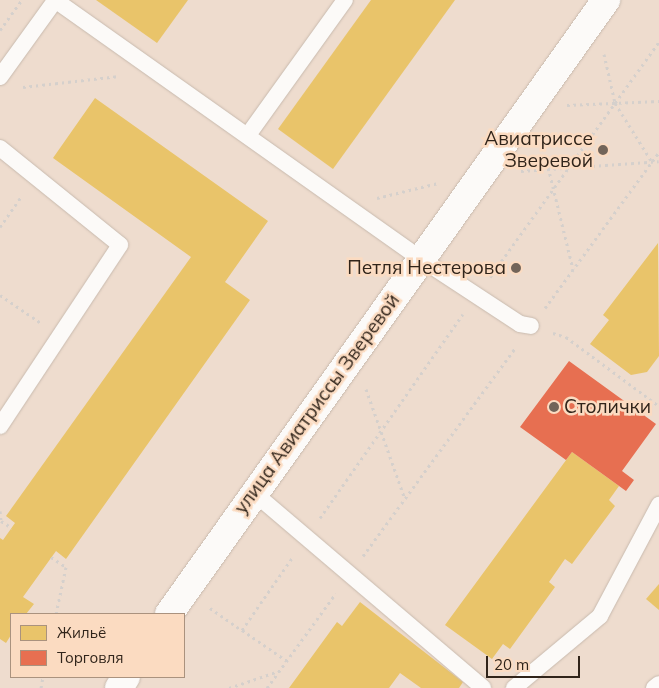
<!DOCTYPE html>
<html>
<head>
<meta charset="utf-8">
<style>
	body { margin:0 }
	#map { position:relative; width:659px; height:688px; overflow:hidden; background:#eedcce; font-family:Mulish,sans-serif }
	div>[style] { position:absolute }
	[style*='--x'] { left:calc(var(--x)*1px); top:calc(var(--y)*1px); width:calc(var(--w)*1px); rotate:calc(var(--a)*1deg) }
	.homes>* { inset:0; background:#e9c46a }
	.shops>* { inset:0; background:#e76f51 }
	.path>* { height:3px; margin-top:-1.5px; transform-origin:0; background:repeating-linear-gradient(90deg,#d5d0cc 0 2.5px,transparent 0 6.5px) }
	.roads { filter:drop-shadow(0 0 1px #c8baae) drop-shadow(0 0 1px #c8baae) }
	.service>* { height:16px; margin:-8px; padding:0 8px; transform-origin:8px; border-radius:8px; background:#fcfaf8 }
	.tertiary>* { height:28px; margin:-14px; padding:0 14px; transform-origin:14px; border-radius:14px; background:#fcfaf8 }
	.dots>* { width:14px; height:14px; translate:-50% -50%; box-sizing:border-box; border:2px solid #fbdbc1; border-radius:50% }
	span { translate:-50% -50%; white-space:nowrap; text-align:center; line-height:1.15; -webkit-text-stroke:5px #fbdbc1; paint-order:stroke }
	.poi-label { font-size:19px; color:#30241a }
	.right { translate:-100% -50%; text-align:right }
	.left { translate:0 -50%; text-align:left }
	.street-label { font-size:19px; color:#30241a }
	.legend { position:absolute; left:10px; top:613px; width:175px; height:65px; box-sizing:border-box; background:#fbdbc1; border:1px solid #aa927e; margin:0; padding:6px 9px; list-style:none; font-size:15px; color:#30241a }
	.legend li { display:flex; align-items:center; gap:10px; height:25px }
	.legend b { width:25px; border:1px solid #aa927e }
	.scale { position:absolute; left:486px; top:656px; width:94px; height:22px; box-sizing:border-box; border:2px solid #30241a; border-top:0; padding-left:6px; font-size:15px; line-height:18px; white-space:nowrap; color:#30241a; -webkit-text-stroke:4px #fbdbc1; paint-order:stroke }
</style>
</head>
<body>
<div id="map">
	<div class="homes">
		<i style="clip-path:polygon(96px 0,188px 0,157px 43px)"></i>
		<i style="clip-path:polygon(371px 0,455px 0,333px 169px,278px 129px)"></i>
		<i style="clip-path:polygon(95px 98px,268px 221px,225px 282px,250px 300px,66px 559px,56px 551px,23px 597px,34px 604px,26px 614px,11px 614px,11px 635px,6px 643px,0 639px,0 538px,3px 540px,15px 523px,6px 516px,191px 257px,53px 158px)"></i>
		<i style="clip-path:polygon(658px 243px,659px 356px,647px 372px,631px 375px,590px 344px,609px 320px,603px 315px)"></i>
		<i style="clip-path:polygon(572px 452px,619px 486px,609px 500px,615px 506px,572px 564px,565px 559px,549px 582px,555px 587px,510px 649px,503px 644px,492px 659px,445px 625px)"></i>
		<i style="clip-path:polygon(659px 584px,659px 610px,646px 599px)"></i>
		<i style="clip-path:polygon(360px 602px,463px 682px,459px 688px,421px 688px,400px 673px,389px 688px,289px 688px,337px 622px,342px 626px)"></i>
	</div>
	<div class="shops">
		<i style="clip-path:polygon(569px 361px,656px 424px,622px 471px,634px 480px,626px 491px,572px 452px,566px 460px,520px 427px)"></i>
	</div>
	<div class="path">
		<i style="--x:0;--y:30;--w:37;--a:-54"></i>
		<i style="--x:604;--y:54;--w:50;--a:77.3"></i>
		<i style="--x:615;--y:103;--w:70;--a:57.9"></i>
		<i style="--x:23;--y:87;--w:97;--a:-6.5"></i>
		<i style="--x:567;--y:105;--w:92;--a:-2.5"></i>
		<i style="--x:542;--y:142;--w:131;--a:76.3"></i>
		<i style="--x:521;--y:171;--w:138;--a:-4.1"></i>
		<i style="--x:377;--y:198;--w:63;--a:-13.8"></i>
		<i style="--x:0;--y:227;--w:37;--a:-55"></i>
		<i style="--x:490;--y:277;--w:289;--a:-54.3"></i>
		<i style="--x:0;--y:295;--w:50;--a:34.3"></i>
		<i style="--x:545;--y:308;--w:193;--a:-53.8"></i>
		<i style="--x:553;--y:333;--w:14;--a:17"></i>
		<i style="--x:566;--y:337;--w:116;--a:36.6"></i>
		<i style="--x:366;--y:389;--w:117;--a:70.5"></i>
		<i style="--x:0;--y:511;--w:10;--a:84"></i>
		<i style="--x:1;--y:521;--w:13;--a:32"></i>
		<i style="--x:320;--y:518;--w:249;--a:-55"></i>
		<i style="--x:363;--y:556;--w:259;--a:-53.8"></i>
		<i style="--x:51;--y:557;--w:18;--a:34"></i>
		<i style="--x:66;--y:567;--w:48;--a:102"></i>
		<i style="--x:210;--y:608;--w:39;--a:35"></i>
		<i style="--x:287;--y:661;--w:55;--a:-145.4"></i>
		<i style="--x:242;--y:630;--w:88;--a:-55.2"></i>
		<i style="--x:41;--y:688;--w:11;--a:-80"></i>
		<i style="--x:229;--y:688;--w:53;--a:-18.8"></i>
		<i style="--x:267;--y:688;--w:117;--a:-54"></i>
	</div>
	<div class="roads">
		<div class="service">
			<i style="--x:55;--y:0;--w:448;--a:35.3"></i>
			<i style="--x:421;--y:259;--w:118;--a:33.3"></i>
			<i style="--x:520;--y:324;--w:11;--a:10"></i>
			<i style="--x:0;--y:77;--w:92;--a:-54.2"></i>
			<i style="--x:248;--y:135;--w:166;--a:-54.3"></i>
			<i style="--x:0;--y:148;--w:154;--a:38.9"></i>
			<i style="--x:120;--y:245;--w:217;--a:123.5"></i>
			<i style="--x:253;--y:492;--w:302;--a:40.4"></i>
			<i style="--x:514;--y:688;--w:112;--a:-39.9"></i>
			<i style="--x:600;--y:616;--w:126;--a:-62"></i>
			<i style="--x:654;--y:688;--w:6;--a:-39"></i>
		</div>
		<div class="tertiary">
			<i style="--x:169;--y:614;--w:754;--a:-54.56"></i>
			<i style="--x:119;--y:688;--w:13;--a:-58"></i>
		</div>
	</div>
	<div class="dots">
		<i style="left:603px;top:150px;background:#726459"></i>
		<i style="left:516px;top:268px;background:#726459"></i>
		<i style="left:554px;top:407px;background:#726459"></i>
	</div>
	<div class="poi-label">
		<span class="right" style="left:593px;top:150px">Авиатриссе<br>Зверевой</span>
		<span class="right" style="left:506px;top:268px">Петля Нестерова</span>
		<span class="left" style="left:564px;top:407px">Столички</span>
	</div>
	<div class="street-label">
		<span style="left:317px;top:404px;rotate:-54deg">улица Авиатриссы Зверевой</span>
	</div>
	<ul class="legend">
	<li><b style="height:14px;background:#e9c46a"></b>Жильё</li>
	<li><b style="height:14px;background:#e76f51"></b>Торговля</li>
	</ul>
	<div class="scale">20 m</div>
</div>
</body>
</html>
